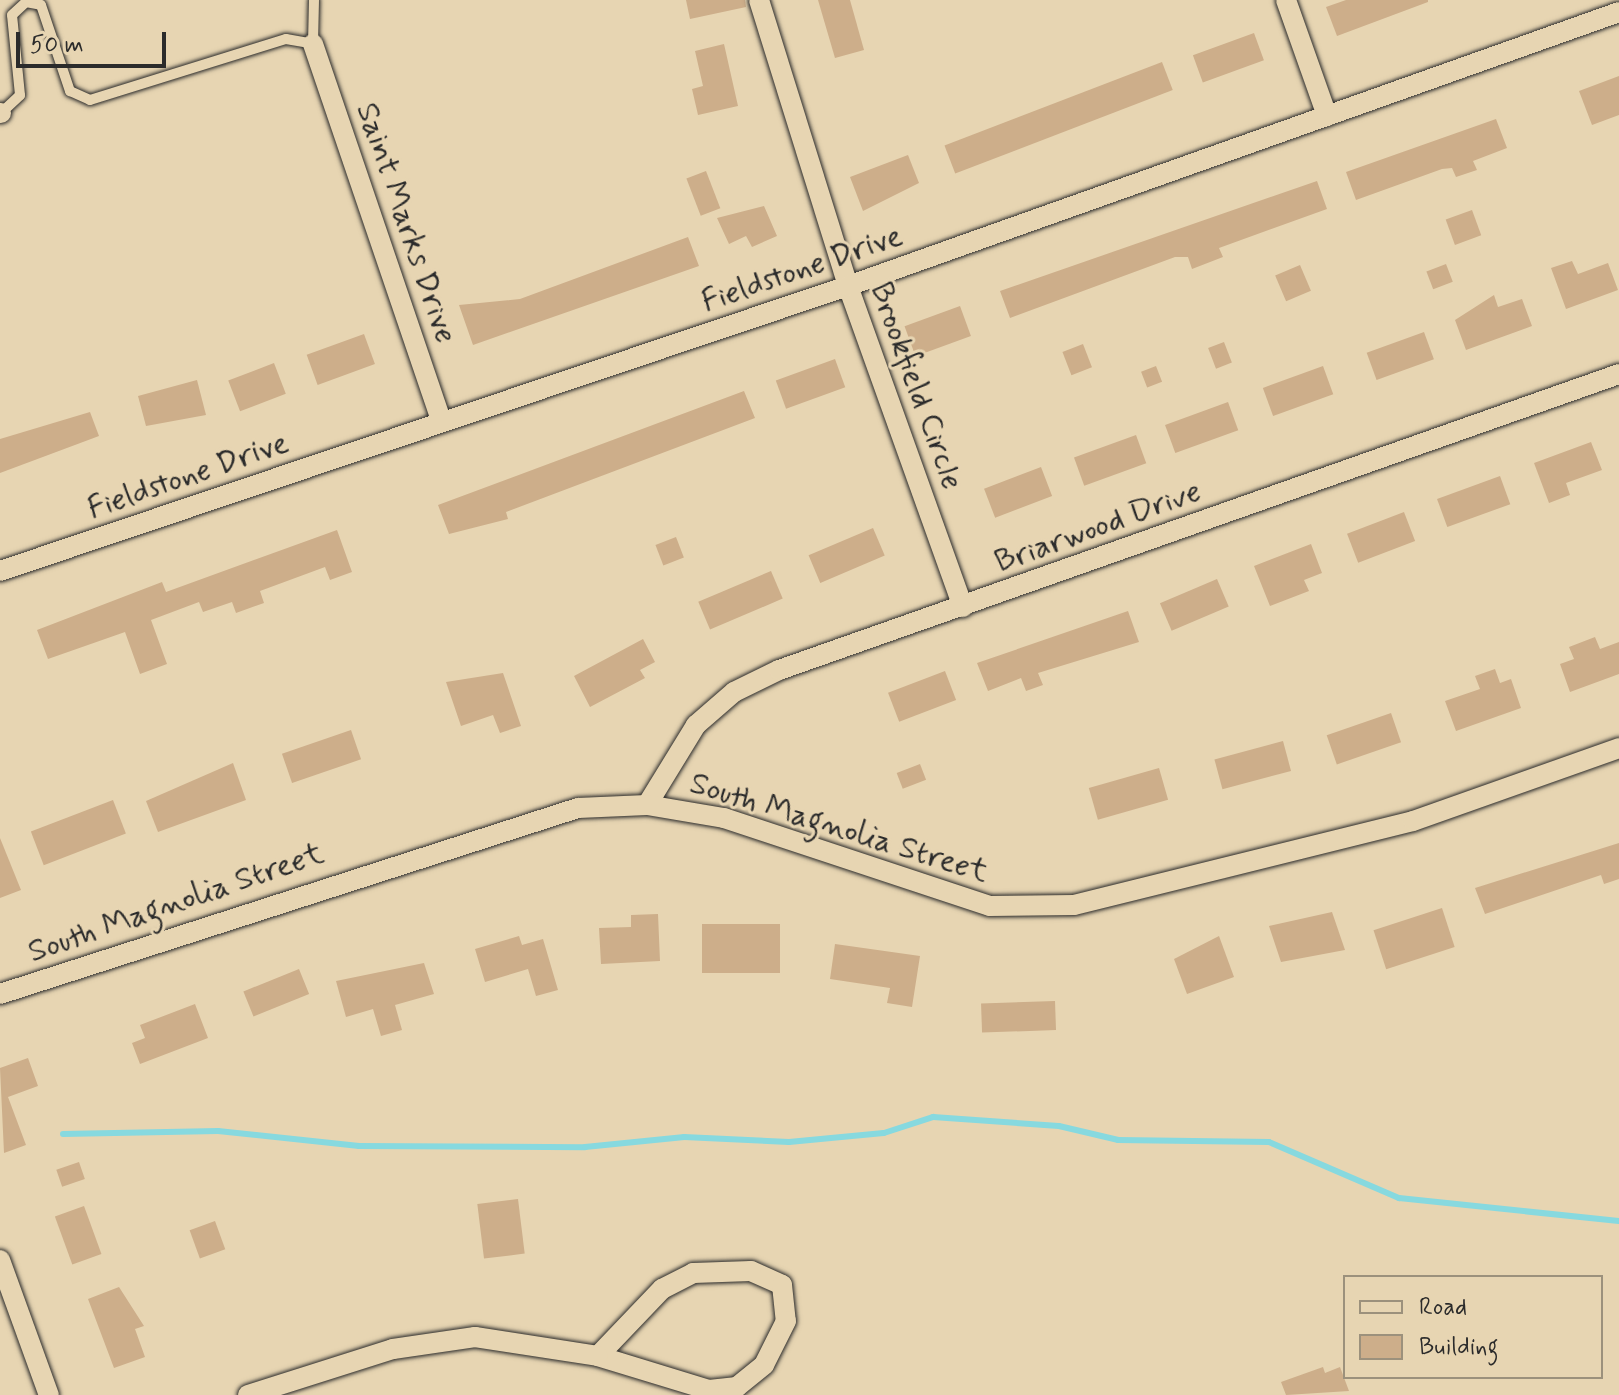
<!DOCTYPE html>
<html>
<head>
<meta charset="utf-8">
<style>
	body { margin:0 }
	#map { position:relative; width:1619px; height:1395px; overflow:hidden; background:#e7d5b2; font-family:Mynerve,sans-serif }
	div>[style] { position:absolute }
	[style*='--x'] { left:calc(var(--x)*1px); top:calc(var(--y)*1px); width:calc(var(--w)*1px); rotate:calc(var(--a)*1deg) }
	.stream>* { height:6px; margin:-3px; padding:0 3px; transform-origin:3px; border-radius:3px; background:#87d9df }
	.building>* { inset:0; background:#cdae8a; transform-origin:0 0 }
	.roads { filter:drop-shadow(0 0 2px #2b2b2b) drop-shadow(0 0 2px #2b2b2b) }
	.service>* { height:10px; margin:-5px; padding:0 5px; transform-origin:5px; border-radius:5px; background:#e7d5b2 }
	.minor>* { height:20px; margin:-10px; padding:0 10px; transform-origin:10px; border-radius:10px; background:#e7d5b2 }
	span { translate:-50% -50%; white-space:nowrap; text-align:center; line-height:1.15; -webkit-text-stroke:6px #e7d5b2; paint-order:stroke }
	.street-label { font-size:32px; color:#2b2b2b }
	.legend { position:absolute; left:1343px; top:1275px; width:260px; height:104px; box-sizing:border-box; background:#e7d5b2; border:2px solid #9c917c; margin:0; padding:10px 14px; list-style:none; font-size:24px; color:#2b2b2b }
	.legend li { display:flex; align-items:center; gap:16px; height:40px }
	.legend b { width:40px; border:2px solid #9c917c }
	.scale { position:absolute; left:16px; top:32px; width:150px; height:36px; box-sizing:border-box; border:4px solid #2b2b2b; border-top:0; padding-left:10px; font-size:24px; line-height:28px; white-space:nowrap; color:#2b2b2b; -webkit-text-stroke:6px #e7d5b2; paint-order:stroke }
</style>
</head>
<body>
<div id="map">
	<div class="stream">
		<i style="--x:63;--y:1134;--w:155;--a:-1.1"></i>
		<i style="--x:218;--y:1131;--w:142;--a:6.1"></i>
		<i style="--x:359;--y:1146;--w:226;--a:0.3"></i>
		<i style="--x:585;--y:1147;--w:100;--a:-5.8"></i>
		<i style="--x:684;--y:1137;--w:105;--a:2.7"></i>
		<i style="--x:789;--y:1142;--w:95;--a:-5.4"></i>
		<i style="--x:884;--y:1133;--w:52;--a:-18.1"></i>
		<i style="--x:933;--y:1117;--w:126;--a:4.1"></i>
		<i style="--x:1059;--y:1126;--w:61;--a:13.3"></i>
		<i style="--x:1118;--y:1140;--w:151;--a:0.8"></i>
		<i style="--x:1269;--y:1142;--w:142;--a:23.3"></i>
		<i style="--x:1399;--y:1198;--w:221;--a:6"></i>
	</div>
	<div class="building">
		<i style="clip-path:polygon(686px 0,745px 0,746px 7px,690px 19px)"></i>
		<i style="clip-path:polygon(818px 0,850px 0,864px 50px,835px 58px)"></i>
		<i style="clip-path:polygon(1346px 0,1428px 0,1428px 2px,1337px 36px,1326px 7px)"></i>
		<i style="left:1254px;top:33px;width:29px;height:65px;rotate:70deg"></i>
		<i style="clip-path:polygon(724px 44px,738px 106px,698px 115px,692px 89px,703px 86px,695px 51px)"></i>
		<i style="left:1162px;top:62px;width:30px;height:233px;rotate:69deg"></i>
		<i style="clip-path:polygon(1619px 76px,1619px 115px,1592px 125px,1579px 91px)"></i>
		<i style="clip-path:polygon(1496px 119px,1507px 148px,1473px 161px,1477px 170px,1456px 177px,1452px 168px,1442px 169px,1356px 200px,1346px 172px)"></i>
		<i style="clip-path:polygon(908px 155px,919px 183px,863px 211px,850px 177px)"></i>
		<i style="left:706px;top:171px;width:40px;height:21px;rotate:69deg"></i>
		<i style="clip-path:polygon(1317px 181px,1327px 209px,1219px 248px,1223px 257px,1192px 269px,1188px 257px,1175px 257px,1010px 318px,1000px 291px)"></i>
		<i style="clip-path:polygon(764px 206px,777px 236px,752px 247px,746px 236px,729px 244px,717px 218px)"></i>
		<i style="left:1472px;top:210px;width:27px;height:28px;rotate:70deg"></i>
		<i style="clip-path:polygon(688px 237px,699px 266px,473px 345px,459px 305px,520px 299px)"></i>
		<i style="clip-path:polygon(1572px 261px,1578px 274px,1608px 263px,1618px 290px,1566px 309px,1551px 268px)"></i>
		<i style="left:1446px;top:264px;width:19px;height:21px;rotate:69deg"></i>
		<i style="left:1300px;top:265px;width:28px;height:27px;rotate:67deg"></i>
		<i style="clip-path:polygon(1494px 295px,1498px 307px,1522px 299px,1532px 326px,1466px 350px,1455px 320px)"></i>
		<i style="left:960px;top:306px;width:32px;height:59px;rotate:70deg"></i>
		<i style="left:1424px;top:332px;width:29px;height:61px;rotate:70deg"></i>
		<i style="left:364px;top:334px;width:32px;height:61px;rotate:70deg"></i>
		<i style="left:1224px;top:342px;width:22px;height:17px;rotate:69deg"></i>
		<i style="left:1083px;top:344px;width:25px;height:22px;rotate:69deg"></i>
		<i style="left:835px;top:359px;width:30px;height:63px;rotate:70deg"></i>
		<i style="left:274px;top:363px;width:33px;height:49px;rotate:69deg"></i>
		<i style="left:1156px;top:366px;width:17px;height:16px;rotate:69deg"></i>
		<i style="left:1323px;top:366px;width:30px;height:64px;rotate:70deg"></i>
		<i style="clip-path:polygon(197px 380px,206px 415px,146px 426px,138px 396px)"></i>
		<i style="clip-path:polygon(744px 391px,755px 418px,506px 512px,508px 519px,449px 534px,438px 505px)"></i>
		<i style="left:1228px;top:402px;width:30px;height:67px;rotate:70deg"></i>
		<i style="clip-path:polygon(90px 412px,99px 436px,0 473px,0 439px)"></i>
		<i style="left:1136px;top:435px;width:30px;height:66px;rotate:70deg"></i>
		<i style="clip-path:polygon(1591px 442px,1602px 470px,1566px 483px,1570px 495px,1549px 503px,1534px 463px)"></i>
		<i style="left:1041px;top:467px;width:31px;height:61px;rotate:69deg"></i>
		<i style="left:1500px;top:476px;width:30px;height:67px;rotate:70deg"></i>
		<i style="left:1404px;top:512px;width:31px;height:61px;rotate:69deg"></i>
		<i style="left:873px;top:528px;width:30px;height:70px;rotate:67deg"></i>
		<i style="clip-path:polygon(337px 530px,352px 572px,330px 580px,325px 567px,260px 591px,264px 603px,236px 613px,232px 602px,203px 612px,199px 602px,151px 620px,167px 664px,140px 674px,125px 632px,48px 659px,37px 630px,162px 582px,166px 592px)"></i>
		<i style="left:676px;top:537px;width:22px;height:22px;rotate:69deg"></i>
		<i style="clip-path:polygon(1311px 544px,1322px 573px,1304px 580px,1309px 591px,1270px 606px,1254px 566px)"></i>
		<i style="left:771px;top:571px;width:30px;height:79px;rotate:67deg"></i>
		<i style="left:1217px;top:579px;width:30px;height:62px;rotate:67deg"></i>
		<i style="clip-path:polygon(1128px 611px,1139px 642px,1038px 673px,1043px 685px,1026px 691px,1021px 678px,988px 691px,977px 663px)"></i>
		<i style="clip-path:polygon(1595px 637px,1600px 649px,1619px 642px,1619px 674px,1570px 692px,1560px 664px,1574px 659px,1569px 647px)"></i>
		<i style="clip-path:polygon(643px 639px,655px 662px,640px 670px,645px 678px,590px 707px,574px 676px)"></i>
		<i style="clip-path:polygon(1495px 669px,1500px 683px,1511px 679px,1521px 708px,1456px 731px,1445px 701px,1480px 689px,1475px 676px)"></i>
		<i style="left:945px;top:671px;width:31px;height:61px;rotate:69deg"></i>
		<i style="clip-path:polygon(503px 673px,521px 726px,500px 733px,493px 715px,461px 726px,446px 682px)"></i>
		<i style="left:1391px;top:713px;width:31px;height:68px;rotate:71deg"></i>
		<i style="left:351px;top:730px;width:31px;height:73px;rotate:71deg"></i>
		<i style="left:1283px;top:741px;width:31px;height:71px;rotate:75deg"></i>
		<i style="clip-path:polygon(233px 763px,246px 800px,158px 832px,146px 801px)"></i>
		<i style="left:920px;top:764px;width:17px;height:25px;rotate:69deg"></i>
		<i style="left:1159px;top:768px;width:33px;height:73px;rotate:74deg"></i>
		<i style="left:113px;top:800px;width:36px;height:88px;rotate:69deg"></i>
		<i style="clip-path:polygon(0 838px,21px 890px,0 898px)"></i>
		<i style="clip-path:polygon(1619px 843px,1619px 879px,1604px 884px,1601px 875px,1485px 914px,1475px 888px)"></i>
		<i style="left:1442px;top:908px;width:41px;height:72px;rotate:72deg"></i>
		<i style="clip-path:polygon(1332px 912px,1345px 950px,1281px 962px,1269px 926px)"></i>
		<i style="clip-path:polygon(658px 914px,660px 961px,601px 964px,599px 928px,631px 927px,631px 915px)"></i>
		<i style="left:702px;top:924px;width:78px;height:49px"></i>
		<i style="clip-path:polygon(519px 936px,522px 945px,543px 939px,558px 990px,536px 996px,528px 969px,485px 982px,475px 949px)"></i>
		<i style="clip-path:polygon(1219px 936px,1234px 977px,1187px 994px,1174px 959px)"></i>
		<i style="clip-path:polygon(835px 944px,920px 956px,912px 1007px,887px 1003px,890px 988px,830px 979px)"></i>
		<i style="clip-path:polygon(424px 963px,434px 994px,395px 1005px,402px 1030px,381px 1036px,373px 1009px,346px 1017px,336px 981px)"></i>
		<i style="left:299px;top:969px;width:27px;height:60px;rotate:68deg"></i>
		<i style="left:1055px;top:1001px;width:29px;height:74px;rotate:88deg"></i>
		<i style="clip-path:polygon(195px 1004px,208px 1038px,140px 1064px,132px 1043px,145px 1038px,140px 1025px)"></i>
		<i style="clip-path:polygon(28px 1058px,38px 1086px,8px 1097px,26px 1145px,4px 1153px,0 1068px)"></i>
		<i style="left:79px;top:1162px;width:18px;height:24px;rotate:71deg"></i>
		<i style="left:518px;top:1199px;width:55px;height:41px;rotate:83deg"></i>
		<i style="left:84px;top:1206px;width:51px;height:31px;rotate:70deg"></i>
		<i style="left:215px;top:1221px;width:30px;height:27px;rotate:70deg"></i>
		<i style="clip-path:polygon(119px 1287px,144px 1326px,135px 1329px,145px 1357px,114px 1368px,88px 1299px)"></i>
		<i style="clip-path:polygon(1323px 1367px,1325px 1373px,1340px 1367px,1349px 1391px,1286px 1395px,1281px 1382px)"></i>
	</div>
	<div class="roads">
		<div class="service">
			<i style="--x:1;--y:113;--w:26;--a:-43"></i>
			<i style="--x:20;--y:95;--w:80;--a:-95.7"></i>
			<i style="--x:12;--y:15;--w:19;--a:-43"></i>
			<i style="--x:26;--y:2;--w:15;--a:11"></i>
			<i style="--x:41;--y:5;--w:91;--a:71.4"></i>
			<i style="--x:70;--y:91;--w:22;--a:24"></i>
			<i style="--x:90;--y:100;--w:205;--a:-17.3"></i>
			<i style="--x:286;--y:39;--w:27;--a:10"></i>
			<i style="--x:313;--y:44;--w:44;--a:-88.7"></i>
		</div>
		<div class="minor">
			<i style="--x:759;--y:0;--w:300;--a:72.7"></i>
			<i style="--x:848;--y:286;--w:341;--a:70.3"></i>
			<i style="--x:1286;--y:0;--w:123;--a:70.5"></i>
			<i style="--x:313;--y:44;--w:399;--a:71.2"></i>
			<i style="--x:0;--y:113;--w:1;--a:0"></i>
			<i style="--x:0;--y:571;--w:895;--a:-18.58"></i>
			<i style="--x:848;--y:286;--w:818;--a:-19.56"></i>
			<i style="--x:647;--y:805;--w:94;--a:-58.5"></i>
			<i style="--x:696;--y:725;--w:50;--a:-41"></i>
			<i style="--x:734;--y:692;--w:50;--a:-26.1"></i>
			<i style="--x:779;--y:670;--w:891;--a:-19.41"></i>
			<i style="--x:0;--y:994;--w:607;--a:-17.84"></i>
			<i style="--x:578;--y:808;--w:69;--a:-2.5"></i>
			<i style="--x:647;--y:805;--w:78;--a:9.6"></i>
			<i style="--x:724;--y:818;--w:280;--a:18.3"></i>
			<i style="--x:990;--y:906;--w:84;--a:-0.7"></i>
			<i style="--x:1074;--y:905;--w:349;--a:-13.9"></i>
			<i style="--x:1413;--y:821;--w:219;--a:-19.5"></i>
			<i style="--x:0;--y:1260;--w:144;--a:70.1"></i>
			<i style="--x:751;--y:1271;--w:34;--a:24"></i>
			<i style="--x:782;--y:1285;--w:36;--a:84"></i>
			<i style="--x:786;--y:1321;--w:49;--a:116.6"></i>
			<i style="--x:764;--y:1365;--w:35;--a:141"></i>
			<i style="--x:737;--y:1387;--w:28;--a:174"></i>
			<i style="--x:709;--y:1390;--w:116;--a:-163"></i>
			<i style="--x:598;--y:1356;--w:93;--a:-46.3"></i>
			<i style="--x:662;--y:1289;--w:35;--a:-27"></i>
			<i style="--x:693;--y:1273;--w:58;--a:-2"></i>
			<i style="--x:248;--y:1395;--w:152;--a:-17.6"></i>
			<i style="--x:393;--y:1349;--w:83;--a:-8.3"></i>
			<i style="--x:475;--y:1337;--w:124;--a:8.8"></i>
		</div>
	</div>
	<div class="street-label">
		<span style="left:406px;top:223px;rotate:71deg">Saint Marks Drive</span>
		<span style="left:802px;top:269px;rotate:-19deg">Fieldstone Drive</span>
		<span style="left:916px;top:386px;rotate:70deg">Brookfield Circle</span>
		<span style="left:188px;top:476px;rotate:-19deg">Fieldstone Drive</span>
		<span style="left:1098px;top:527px;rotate:-20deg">Briarwood Drive</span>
		<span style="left:839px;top:828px;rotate:17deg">South Magnolia Street</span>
		<span style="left:176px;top:903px;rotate:-19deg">South Magnolia Street</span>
	</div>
	<ul class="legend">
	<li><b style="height:10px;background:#e7d5b2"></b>Road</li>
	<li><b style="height:22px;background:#cdae8a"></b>Building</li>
	</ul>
	<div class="scale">50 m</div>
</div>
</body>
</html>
